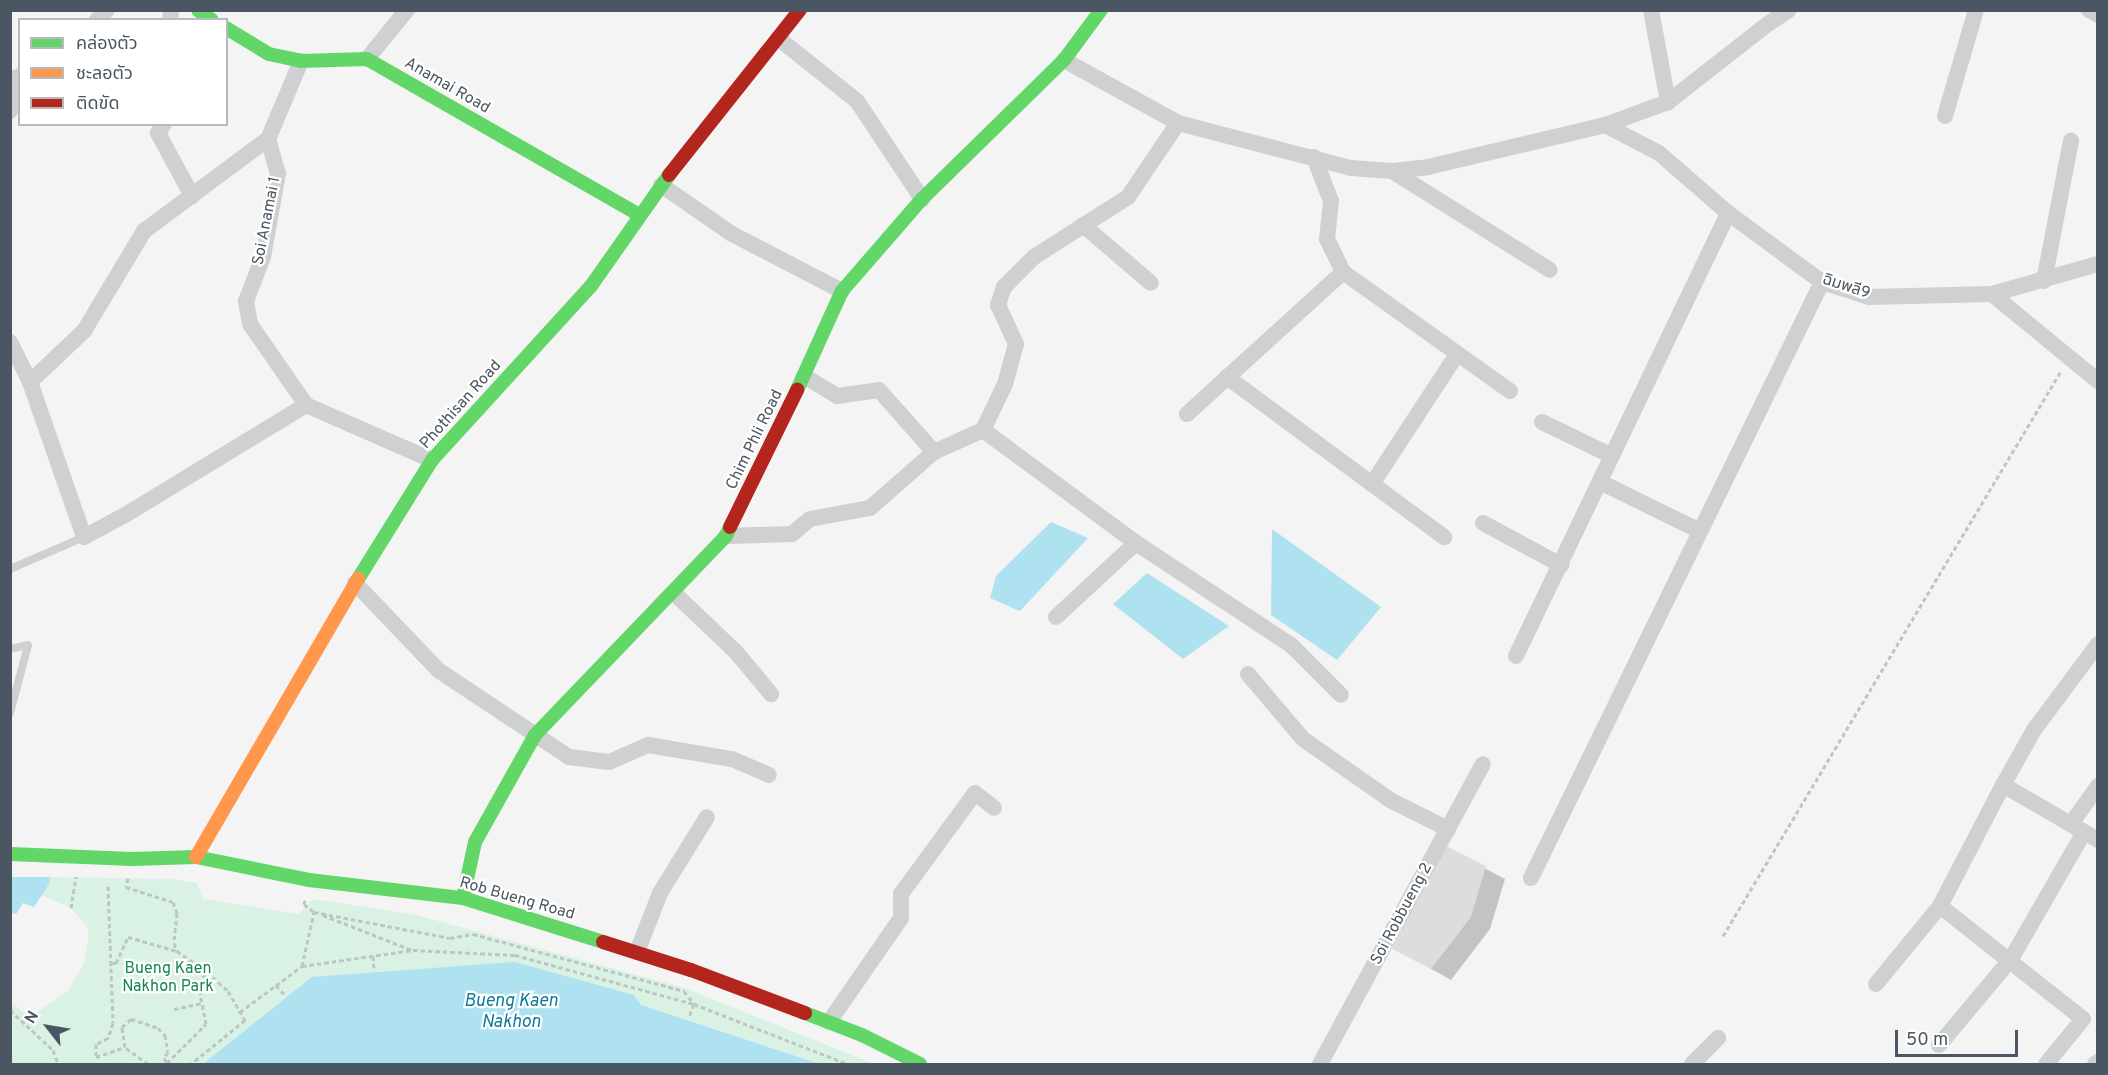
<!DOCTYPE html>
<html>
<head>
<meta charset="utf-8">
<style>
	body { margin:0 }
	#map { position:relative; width:2108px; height:1075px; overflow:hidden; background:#f4f4f4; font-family:Overpass,"Noto Sans Thai",sans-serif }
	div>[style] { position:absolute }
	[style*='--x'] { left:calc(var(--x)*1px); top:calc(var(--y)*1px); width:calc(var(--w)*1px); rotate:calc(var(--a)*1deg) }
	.green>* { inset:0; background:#d9f2e3 }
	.water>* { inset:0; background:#aee2f0 }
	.shadow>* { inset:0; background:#0003 }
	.building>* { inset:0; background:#ddddde }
	.path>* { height:3px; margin-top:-1.5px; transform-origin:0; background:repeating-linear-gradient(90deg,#bcc7c4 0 4.5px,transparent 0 7.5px) }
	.lane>* { height:8px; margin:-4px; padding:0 4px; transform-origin:4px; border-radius:4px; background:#ced0d2 }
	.street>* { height:16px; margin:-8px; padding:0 8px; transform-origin:8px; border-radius:8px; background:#ced0d2 }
	.fast>* { height:14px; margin:-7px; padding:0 7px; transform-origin:7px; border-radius:7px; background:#63d668 }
	.slow>* { height:14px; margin:-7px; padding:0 7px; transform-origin:7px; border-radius:7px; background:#ff974d }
	.jam>* { height:14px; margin:-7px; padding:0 7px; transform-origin:7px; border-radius:7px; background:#b3261e }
	span { translate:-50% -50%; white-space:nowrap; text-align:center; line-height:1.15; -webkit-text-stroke:4.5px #fff; paint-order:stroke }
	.street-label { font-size:16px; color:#4a5661 }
	.park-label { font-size:16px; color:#17864f }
	.water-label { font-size:18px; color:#0c7c9b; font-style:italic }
	.frame { position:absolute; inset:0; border:12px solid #4a5661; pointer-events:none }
	.legend { position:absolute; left:18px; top:18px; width:210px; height:108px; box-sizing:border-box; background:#fff; border:2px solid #b7bbc0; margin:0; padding:8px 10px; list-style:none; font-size:18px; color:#4a5661 }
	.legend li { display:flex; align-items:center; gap:12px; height:30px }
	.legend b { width:30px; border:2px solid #b7bbc0 }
	.north { position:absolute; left:18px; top:997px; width:60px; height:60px; -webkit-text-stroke:4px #fff; paint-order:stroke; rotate:301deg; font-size:16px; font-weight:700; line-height:24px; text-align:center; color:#4a5661 }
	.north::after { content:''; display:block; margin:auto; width:21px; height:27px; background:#4a5661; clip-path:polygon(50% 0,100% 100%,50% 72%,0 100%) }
	.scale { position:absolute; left:1895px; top:1030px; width:123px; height:27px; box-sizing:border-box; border:3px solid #4a5661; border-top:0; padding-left:8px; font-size:18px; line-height:21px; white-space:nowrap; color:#4a5661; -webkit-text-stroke:4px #fff; paint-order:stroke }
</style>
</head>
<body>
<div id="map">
	<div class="green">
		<i style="clip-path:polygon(50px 877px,172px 879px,197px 883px,203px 899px,298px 914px,313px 899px,412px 914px,685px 988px,874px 1064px,820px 1064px,641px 1005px,634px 995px,312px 977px,203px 1064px,11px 1064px,10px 1001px,30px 1017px,68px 991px,84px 963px,89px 935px,86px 925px,71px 908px,42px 895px)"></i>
	</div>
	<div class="water">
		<i style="clip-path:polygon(1051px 522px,1088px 538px,1020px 611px,990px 598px,996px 576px)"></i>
		<i style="clip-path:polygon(1272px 529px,1381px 607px,1337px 660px,1271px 615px)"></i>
		<i style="clip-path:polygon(1147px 573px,1229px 626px,1183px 659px,1113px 604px)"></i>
		<i style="clip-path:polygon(11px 877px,50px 877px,49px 884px,34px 907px,23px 903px,16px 914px,11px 913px)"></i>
		<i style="clip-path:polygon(515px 962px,634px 995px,641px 1005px,820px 1064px,203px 1064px,312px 977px)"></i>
	</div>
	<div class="shadow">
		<i style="clip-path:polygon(1447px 848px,1505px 879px,1490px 929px,1451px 980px,1414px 959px)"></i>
	</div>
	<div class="building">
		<i style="clip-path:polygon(1446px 846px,1486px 866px,1471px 917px,1431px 969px,1392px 949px)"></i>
	</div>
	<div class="path">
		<i style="--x:128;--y:878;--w:9;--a:103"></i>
		<i style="--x:126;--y:887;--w:49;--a:17.7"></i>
		<i style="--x:173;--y:902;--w:12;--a:70"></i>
		<i style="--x:177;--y:913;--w:30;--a:96"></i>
		<i style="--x:174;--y:943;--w:9;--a:69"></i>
		<i style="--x:177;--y:951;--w:37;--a:35"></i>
		<i style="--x:207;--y:972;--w:28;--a:42"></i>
		<i style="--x:228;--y:991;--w:34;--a:60"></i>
		<i style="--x:245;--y:1020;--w:70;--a:140.8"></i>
		<i style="--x:108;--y:886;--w:137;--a:87.9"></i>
		<i style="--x:113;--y:1023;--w:16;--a:108"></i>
		<i style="--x:108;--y:1038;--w:13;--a:153"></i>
		<i style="--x:96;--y:1044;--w:13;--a:90"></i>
		<i style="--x:96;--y:1057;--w:31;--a:-19"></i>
		<i style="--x:305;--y:900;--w:4;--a:104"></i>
		<i style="--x:304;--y:904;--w:13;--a:39"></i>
		<i style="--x:71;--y:908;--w:32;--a:-81"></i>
		<i style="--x:323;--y:915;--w:96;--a:21.5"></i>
		<i style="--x:1723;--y:936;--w:658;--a:-59.11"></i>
		<i style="--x:373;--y:956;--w:15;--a:86"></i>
		<i style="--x:111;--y:963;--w:5;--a:0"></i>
		<i style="--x:116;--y:963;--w:29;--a:-65"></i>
		<i style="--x:128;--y:937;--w:51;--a:15.9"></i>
		<i style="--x:302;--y:966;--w:55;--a:-77.5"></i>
		<i style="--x:314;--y:912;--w:138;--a:10.8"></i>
		<i style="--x:450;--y:938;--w:23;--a:-10"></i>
		<i style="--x:473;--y:934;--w:219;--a:15.1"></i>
		<i style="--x:684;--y:991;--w:16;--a:52"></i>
		<i style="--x:694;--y:1004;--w:14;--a:111"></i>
		<i style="--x:276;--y:985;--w:15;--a:48"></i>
		<i style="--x:174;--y:1009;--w:29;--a:-12"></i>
		<i style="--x:10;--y:1010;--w:59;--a:42.9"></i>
		<i style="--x:53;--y:1050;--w:15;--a:70"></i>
		<i style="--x:240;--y:1012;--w:77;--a:-36.6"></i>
		<i style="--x:302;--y:966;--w:112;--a:-8.2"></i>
		<i style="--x:413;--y:950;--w:102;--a:2.8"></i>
		<i style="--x:515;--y:955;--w:186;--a:15.3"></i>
		<i style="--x:694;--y:1004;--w:165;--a:21.3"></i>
		<i style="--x:167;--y:1063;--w:55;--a:-45"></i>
		<i style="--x:206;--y:1024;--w:42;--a:-101"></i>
		<i style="--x:198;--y:983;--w:14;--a:-51"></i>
		<i style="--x:116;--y:1064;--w:2;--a:0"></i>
		<i style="--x:148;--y:1064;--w:29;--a:-144"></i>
		<i style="--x:125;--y:1047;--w:20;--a:-99"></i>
		<i style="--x:122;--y:1027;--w:12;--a:-42"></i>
		<i style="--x:131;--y:1019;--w:28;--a:18"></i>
		<i style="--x:158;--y:1028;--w:10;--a:45"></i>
		<i style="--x:165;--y:1035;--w:17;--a:80"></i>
		<i style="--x:168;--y:1052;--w:7;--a:124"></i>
		<i style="--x:164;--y:1058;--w:7;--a:56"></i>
	</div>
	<div class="lane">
		<i style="--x:10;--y:569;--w:81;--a:-23.4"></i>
		<i style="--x:10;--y:649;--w:18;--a:-13"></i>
		<i style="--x:28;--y:645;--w:70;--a:104.8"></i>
	</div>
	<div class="street">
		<i style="--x:1651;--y:10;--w:94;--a:79.5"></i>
		<i style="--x:2089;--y:10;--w:10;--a:29"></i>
		<i style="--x:97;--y:20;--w:14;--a:-45"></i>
		<i style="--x:170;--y:20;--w:10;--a:-84"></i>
		<i style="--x:778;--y:38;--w:101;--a:38.6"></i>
		<i style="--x:857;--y:101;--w:118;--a:56.4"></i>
		<i style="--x:367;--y:59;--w:63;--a:-50.8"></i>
		<i style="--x:1064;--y:60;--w:130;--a:28.9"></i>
		<i style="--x:1178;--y:123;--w:179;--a:14.6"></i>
		<i style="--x:1351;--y:168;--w:41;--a:4.2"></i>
		<i style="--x:1392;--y:171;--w:36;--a:-6"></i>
		<i style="--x:1428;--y:167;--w:182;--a:-13.3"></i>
		<i style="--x:1605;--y:125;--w:67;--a:-20.1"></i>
		<i style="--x:1668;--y:102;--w:127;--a:-38"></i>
		<i style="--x:1768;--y:24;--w:25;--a:-34"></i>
		<i style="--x:301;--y:61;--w:85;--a:112.9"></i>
		<i style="--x:268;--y:139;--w:35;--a:74"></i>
		<i style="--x:278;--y:173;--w:85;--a:100.1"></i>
		<i style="--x:263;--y:257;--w:47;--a:111.1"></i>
		<i style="--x:246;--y:301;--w:23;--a:80"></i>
		<i style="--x:250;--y:324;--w:98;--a:55.3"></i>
		<i style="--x:10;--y:111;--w:33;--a:-81"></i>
		<i style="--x:15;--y:78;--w:5;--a:-22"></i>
		<i style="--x:1945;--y:116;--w:110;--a:-73.7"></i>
		<i style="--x:164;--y:124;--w:11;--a:124"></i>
		<i style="--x:158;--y:133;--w:72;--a:61.6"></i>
		<i style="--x:1605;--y:125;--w:61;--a:27.4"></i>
		<i style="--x:1659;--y:153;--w:91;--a:41"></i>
		<i style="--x:1728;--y:213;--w:117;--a:36.3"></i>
		<i style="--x:1822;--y:282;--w:49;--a:17.7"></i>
		<i style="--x:1869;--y:297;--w:123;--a:-1.4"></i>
		<i style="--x:1992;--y:294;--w:110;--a:-15.8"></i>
		<i style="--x:1314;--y:157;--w:47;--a:68.9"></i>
		<i style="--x:1331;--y:201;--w:38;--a:96"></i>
		<i style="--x:1327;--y:239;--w:37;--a:64"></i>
		<i style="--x:1343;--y:272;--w:205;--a:35.5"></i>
		<i style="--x:1392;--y:171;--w:186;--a:32.1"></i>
		<i style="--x:661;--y:185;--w:86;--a:34.6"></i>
		<i style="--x:732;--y:234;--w:124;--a:27.4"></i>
		<i style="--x:1083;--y:225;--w:89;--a:40.5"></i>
		<i style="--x:2044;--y:281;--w:143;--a:-79.1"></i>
		<i style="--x:1992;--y:294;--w:137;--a:39.4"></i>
		<i style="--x:10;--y:342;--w:45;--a:63.4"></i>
		<i style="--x:30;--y:382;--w:164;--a:70.8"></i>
		<i style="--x:84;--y:537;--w:47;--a:-28.2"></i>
		<i style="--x:125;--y:515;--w:212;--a:-31.3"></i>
		<i style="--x:804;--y:376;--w:39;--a:31"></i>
		<i style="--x:837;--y:396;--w:42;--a:-8.1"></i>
		<i style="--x:879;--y:390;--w:83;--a:48.4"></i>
		<i style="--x:1227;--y:377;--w:270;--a:36.4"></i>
		<i style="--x:30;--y:382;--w:74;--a:-43.4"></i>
		<i style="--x:84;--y:331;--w:117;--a:-59"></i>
		<i style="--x:144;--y:231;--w:154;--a:-36.6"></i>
		<i style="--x:306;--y:405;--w:137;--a:23.6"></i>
		<i style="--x:1187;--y:414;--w:211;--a:-42.3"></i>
		<i style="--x:1542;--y:422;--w:78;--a:25.9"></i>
		<i style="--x:983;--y:430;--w:190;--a:36.4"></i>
		<i style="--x:1136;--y:543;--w:187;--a:33.4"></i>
		<i style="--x:1292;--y:646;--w:69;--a:45"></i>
		<i style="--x:1600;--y:482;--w:109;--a:26.1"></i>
		<i style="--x:1372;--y:484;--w:155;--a:-56.8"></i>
		<i style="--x:1483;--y:523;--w:89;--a:28.3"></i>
		<i style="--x:726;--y:536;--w:66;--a:-1.7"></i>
		<i style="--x:792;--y:534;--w:23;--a:-40"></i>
		<i style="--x:810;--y:519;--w:61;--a:-10.4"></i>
		<i style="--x:870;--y:508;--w:85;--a:-41.2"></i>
		<i style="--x:934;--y:452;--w:54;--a:-24.2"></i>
		<i style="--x:983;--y:430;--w:51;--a:-64.4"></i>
		<i style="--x:1005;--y:384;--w:41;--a:-74.6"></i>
		<i style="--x:1016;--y:344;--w:43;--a:-114.8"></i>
		<i style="--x:998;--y:305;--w:19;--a:-72"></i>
		<i style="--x:1004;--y:287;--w:42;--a:-45"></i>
		<i style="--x:1034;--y:257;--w:112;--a:-32.6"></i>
		<i style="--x:1128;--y:197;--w:89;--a:-56"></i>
		<i style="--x:355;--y:583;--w:120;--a:46.3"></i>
		<i style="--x:438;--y:670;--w:157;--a:33.6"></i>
		<i style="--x:569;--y:757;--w:40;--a:7.1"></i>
		<i style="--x:609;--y:762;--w:43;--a:-23.6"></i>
		<i style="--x:648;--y:745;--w:85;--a:9.5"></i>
		<i style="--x:732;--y:759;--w:40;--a:23.4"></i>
		<i style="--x:674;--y:593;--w:86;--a:43.6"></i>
		<i style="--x:736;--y:652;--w:55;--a:50.2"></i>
		<i style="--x:1056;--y:617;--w:109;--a:-42.8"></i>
		<i style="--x:2098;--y:644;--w:107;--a:126.7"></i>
		<i style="--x:2034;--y:730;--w:63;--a:119.4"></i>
		<i style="--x:2003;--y:785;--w:110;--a:30.1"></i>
		<i style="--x:1516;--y:656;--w:491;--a:-64.4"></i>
		<i style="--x:1248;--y:674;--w:85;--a:49.8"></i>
		<i style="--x:1303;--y:739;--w:106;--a:35"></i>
		<i style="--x:1390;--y:800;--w:65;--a:26.6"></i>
		<i style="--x:2071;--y:824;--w:47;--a:-54.6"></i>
		<i style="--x:1531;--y:878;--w:663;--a:-63.98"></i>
		<i style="--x:1940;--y:906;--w:182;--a:38.3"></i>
		<i style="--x:2083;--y:1019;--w:58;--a:129.4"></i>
		<i style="--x:637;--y:952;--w:63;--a:-68.7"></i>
		<i style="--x:660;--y:893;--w:89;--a:-58.3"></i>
		<i style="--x:1876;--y:984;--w:101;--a:-50.6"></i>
		<i style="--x:1940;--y:906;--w:136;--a:-62.5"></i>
		<i style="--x:829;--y:1022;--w:126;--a:-55.3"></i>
		<i style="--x:901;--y:918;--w:24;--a:-90"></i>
		<i style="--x:901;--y:894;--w:125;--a:-53.8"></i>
		<i style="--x:975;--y:793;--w:24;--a:38"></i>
		<i style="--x:1939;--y:1045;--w:112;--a:-50.1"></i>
		<i style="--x:2011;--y:959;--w:146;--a:-60.1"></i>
		<i style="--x:1320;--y:1064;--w:341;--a:-61.5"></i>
		<i style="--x:1692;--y:1064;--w:37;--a:-45"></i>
		<i style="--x:2095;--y:1064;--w:4;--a:-34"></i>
	</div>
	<div class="fast">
		<i style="--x:198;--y:10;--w:17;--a:36"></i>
		<i style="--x:226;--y:28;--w:50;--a:31.2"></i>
		<i style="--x:269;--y:54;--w:33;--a:12"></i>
		<i style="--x:301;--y:61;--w:66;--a:-1.7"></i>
		<i style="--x:367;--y:59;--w:314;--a:29.8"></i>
		<i style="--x:797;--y:390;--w:109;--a:-65.6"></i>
		<i style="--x:842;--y:291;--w:122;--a:-49"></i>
		<i style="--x:922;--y:199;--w:199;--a:-44.4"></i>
		<i style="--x:1064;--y:60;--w:62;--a:-53.5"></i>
		<i style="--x:358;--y:579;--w:140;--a:-58.1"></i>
		<i style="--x:432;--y:460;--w:236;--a:-47.6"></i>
		<i style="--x:591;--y:286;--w:136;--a:-54.9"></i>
		<i style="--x:10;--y:854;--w:122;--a:2.3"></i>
		<i style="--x:132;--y:859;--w:64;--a:-1.8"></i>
		<i style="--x:196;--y:857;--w:115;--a:11.5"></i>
		<i style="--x:309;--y:880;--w:155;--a:6.7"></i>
		<i style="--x:463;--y:898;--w:147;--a:17.4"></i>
		<i style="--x:463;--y:898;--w:57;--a:-77.9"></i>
		<i style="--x:475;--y:842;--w:123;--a:-60.7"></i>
		<i style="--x:535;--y:735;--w:276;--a:-46.2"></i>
		<i style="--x:726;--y:536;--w:10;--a:-66"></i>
		<i style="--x:805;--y:1013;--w:61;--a:21.1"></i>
		<i style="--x:862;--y:1035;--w:65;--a:26.6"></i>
	</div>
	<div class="slow">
		<i style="--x:196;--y:857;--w:322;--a:-59.8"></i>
	</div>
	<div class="jam">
		<i style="--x:669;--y:175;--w:211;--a:-51.6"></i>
		<i style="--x:730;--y:527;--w:153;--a:-63.9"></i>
		<i style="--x:603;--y:942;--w:92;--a:17.7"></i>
		<i style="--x:691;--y:970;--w:122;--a:20.7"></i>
	</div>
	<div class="street-label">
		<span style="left:447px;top:86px;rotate:30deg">Anamai Road</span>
		<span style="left:267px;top:221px;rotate:-79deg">Soi Anamai 1</span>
		<span style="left:1846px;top:287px;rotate:18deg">ฉิมพลี9</span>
		<span style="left:461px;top:405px;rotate:-48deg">Phothisan Road</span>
		<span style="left:755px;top:440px;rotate:-64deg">Chim Phli Road</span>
		<span style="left:517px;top:899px;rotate:16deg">Rob Bueng Road</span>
		<span style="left:1402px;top:914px;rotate:-62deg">Soi Robbueng 2</span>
	</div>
	<div class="park-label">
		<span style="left:168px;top:978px">Bueng Kaen<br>Nakhon Park</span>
	</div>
	<div class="water-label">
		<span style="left:511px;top:1013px">Bueng Kaen<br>Nakhon</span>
	</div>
	<div class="frame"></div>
	<ul class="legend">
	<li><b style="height:8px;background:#63d668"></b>คล่องตัว</li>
	<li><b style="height:8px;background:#ff974d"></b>ชะลอตัว</li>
	<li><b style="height:8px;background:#b3261e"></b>ติดขัด</li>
	</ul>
	<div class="north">N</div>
	<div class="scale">50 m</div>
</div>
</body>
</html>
